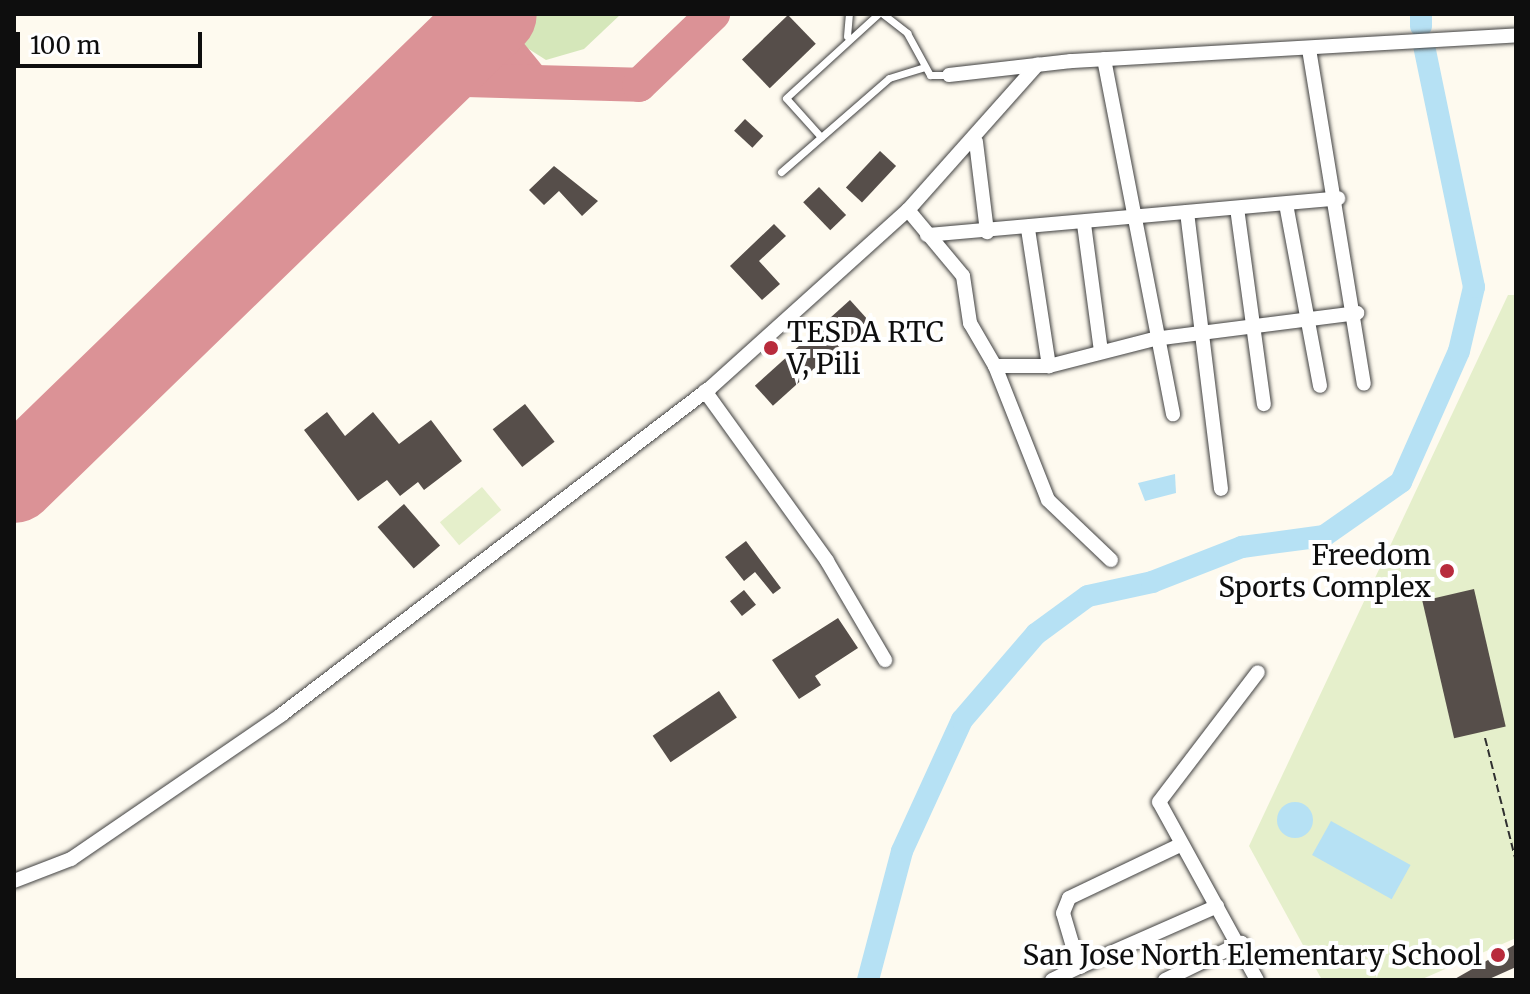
<!DOCTYPE html>
<html>
<head>
<meta charset="utf-8">
<style>
	body { margin:0 }
	#map { position:relative; width:1530px; height:994px; overflow:hidden; background:#fefaef; font-family:Merriweather,serif }
	div>[style] { position:absolute }
	[style*='--x'] { left:calc(var(--x)*1px); top:calc(var(--y)*1px); width:calc(var(--w)*1px); rotate:calc(var(--a)*1deg) }
	.green>* { inset:0; background:#d5e7ba }
	.pitch>* { inset:0; background:#e5efcb; transform-origin:0 0 }
	.water>* { inset:0; background:#b6e1f4; transform-origin:0 0 }
	.round { border-radius:50% }
	.stream>* { height:4px; margin:-2px; padding:0 2px; transform-origin:2px; border-radius:2px; background:#b6e1f4 }
	.river>* { height:22px; margin:-11px; padding:0 11px; transform-origin:11px; border-radius:11px; background:#b6e1f4 }
	.taxiway>* { height:34px; margin:-17px; padding:0 17px; transform-origin:17px; border-radius:17px; background:#db9296 }
	.runway>* { height:84px; margin:-42px; padding:0 42px; transform-origin:42px; border-radius:42px; background:#db9296 }
	.building>* { inset:0; background:#564e4a; transform-origin:0 0 }
	.path>* { height:2px; margin-top:-1px; transform-origin:0; background:repeating-linear-gradient(90deg,#303030 0 8px,transparent 0 12px) }
	.roads { filter:drop-shadow(0 0 2px #414141) drop-shadow(0 0 2px #414141) }
	.lane>* { height:7px; margin:-3.5px; padding:0 3.5px; transform-origin:3.5px; border-radius:3.5px; background:#fff }
	.street>* { height:14px; margin:-7px; padding:0 7px; transform-origin:7px; border-radius:7px; background:#fff }
	.dots>* { width:22px; height:22px; translate:-50% -50%; box-sizing:border-box; border:4px solid #fff; border-radius:50% }
	span { translate:-50% -50%; white-space:nowrap; text-align:center; line-height:1.15; -webkit-text-stroke:8px #fff; paint-order:stroke }
	.poi-label { font-size:28px; color:#0e0e0e }
	.left { translate:0 -50%; text-align:left }
	.right { translate:-100% -50%; text-align:right }
	.frame { position:absolute; inset:0; border:16px solid #0e0e0e; pointer-events:none }
	.scale { position:absolute; left:16px; top:32px; width:186px; height:36px; box-sizing:border-box; border:4px solid #0e0e0e; border-top:0; padding-left:10px; font-size:24px; line-height:28px; white-space:nowrap; color:#0e0e0e; -webkit-text-stroke:6px #fff; paint-order:stroke }
</style>
</head>
<body>
<div id="map">
	<div class="green">
		<i style="clip-path:polygon(526px 14px,621px 14px,584px 49px,546px 60px,524px 46px)"></i>
	</div>
	<div class="pitch">
		<i style="clip-path:polygon(1508px 295px,1516px 295px,1516px 938px,1420px 980px,1322px 980px,1249px 846px)"></i>
		<i style="left:482px;top:487px;width:30px;height:55px;rotate:50deg"></i>
	</div>
	<div class="water">
		<i style="clip-path:polygon(1175px 474px,1176px 493px,1145px 501px,1138px 483px)"></i>
		<i class="round" style="left:1277px;top:802px;width:36px;height:36px"></i>
		<i style="left:1331px;top:821px;width:91px;height:39px;rotate:29deg"></i>
	</div>
	<div class="stream">
		<i style="--x:1421;--y:26;--w:10;--a:84"></i>
	</div>
	<div class="river">
		<i style="--x:1421;--y:26;--w:12;--a:-90"></i>
		<i style="--x:868;--y:980;--w:133;--a:-75.2"></i>
		<i style="--x:902;--y:851;--w:144;--a:-65.4"></i>
		<i style="--x:962;--y:720;--w:113;--a:-49.3"></i>
		<i style="--x:1036;--y:634;--w:64;--a:-36.2"></i>
		<i style="--x:1088;--y:596;--w:66;--a:-12.3"></i>
		<i style="--x:1152;--y:582;--w:97;--a:-21.3"></i>
		<i style="--x:1242;--y:547;--w:83;--a:-7.6"></i>
		<i style="--x:1324;--y:536;--w:94;--a:-35"></i>
		<i style="--x:1401;--y:482;--w:143;--a:-66.1"></i>
		<i style="--x:1459;--y:351;--w:66;--a:-76.8"></i>
		<i style="--x:1474;--y:287;--w:246;--a:-101.7"></i>
	</div>
	<div class="taxiway">
		<i style="--x:508;--y:14;--w:33;--a:95"></i>
		<i style="--x:505;--y:47;--w:41;--a:50.9"></i>
		<i style="--x:430;--y:79;--w:209;--a:1.6"></i>
		<i style="--x:639;--y:85;--w:103;--a:-43.8"></i>
	</div>
	<div class="runway">
		<i style="--x:14;--y:481;--w:670;--a:-44.15"></i>
	</div>
	<div class="building">
		<i style="left:788px;top:15px;width:40px;height:64px;rotate:46deg"></i>
		<i style="left:745px;top:119px;width:25px;height:16px;rotate:43deg"></i>
		<i style="left:880px;top:151px;width:22px;height:50px;rotate:43deg"></i>
		<i style="clip-path:polygon(554px 166px,598px 201px,582px 216px,559px 191px,544px 205px,529px 190px)"></i>
		<i style="left:819px;top:187px;width:39px;height:22px;rotate:46deg"></i>
		<i style="clip-path:polygon(774px 224px,786px 236px,759px 261px,780px 284px,762px 300px,730px 266px)"></i>
		<i style="left:850px;top:300px;width:27px;height:128px;rotate:48deg"></i>
		<i style="left:525px;top:404px;width:48px;height:41px;rotate:52deg"></i>
		<i style="clip-path:polygon(327px 412px,345px 436px,373px 412px,399px 444px,431px 420px,462px 461px,424px 490px,418px 482px,400px 496px,387px 480px,358px 501px,304px 430px)"></i>
		<i style="left:404px;top:504px;width:55px;height:35px;rotate:49deg"></i>
		<i style="clip-path:polygon(746px 541px,781px 588px,773px 594px,755px 572px,744px 581px,725px 557px)"></i>
		<i style="left:1474px;top:589px;width:141px;height:53px;rotate:77deg"></i>
		<i style="left:744px;top:590px;width:19px;height:18px;rotate:51deg"></i>
		<i style="clip-path:polygon(838px 618px,858px 648px,815px 676px,821px 685px,799px 699px,772px 660px)"></i>
		<i style="left:719px;top:691px;width:32px;height:80px;rotate:56deg"></i>
		<i style="clip-path:polygon(1516px 944px,1516px 967px,1487px 980px,1453px 980px)"></i>
	</div>
	<div class="path">
		<i style="--x:1485;--y:738;--w:127;--a:75.9"></i>
	</div>
	<div class="roads">
		<div class="lane">
			<i style="--x:883;--y:14;--w:31;--a:38"></i>
			<i style="--x:907;--y:33;--w:48;--a:61.3"></i>
			<i style="--x:930;--y:75;--w:19;--a:0"></i>
			<i style="--x:847;--y:36;--w:22;--a:-85"></i>
			<i style="--x:821;--y:137;--w:52;--a:-131.9"></i>
			<i style="--x:786;--y:98;--w:125;--a:-42.4"></i>
			<i style="--x:781;--y:172;--w:143;--a:-41"></i>
			<i style="--x:889;--y:78;--w:37;--a:-17"></i>
		</div>
		<div class="street">
			<i style="--x:1309;--y:49;--w:339;--a:80.7"></i>
			<i style="--x:1104;--y:59;--w:362;--a:79"></i>
			<i style="--x:949;--y:75;--w:123;--a:-6.5"></i>
			<i style="--x:1071;--y:61;--w:446;--a:-3.3"></i>
			<i style="--x:976;--y:142;--w:91;--a:83"></i>
			<i style="--x:1286;--y:204;--w:185;--a:79.4"></i>
			<i style="--x:1237;--y:208;--w:198;--a:82.2"></i>
			<i style="--x:908;--y:210;--w:86;--a:50.2"></i>
			<i style="--x:963;--y:276;--w:48;--a:81.5"></i>
			<i style="--x:970;--y:323;--w:50;--a:59.8"></i>
			<i style="--x:995;--y:366;--w:144;--a:68.4"></i>
			<i style="--x:1048;--y:500;--w:87;--a:43.6"></i>
			<i style="--x:1187;--y:212;--w:279;--a:83"></i>
			<i style="--x:1084;--y:224;--w:129;--a:82.4"></i>
			<i style="--x:1028;--y:229;--w:139;--a:81.3"></i>
			<i style="--x:927;--y:235;--w:413;--a:-5.1"></i>
			<i style="--x:995;--y:366;--w:54;--a:0"></i>
			<i style="--x:1049;--y:366;--w:108;--a:-14.4"></i>
			<i style="--x:1154;--y:339;--w:205;--a:-7.3"></i>
			<i style="--x:705;--y:391;--w:209;--a:54.3"></i>
			<i style="--x:827;--y:561;--w:115;--a:59.6"></i>
			<i style="--x:14;--y:881;--w:61;--a:-21.1"></i>
			<i style="--x:71;--y:859;--w:255;--a:-34.4"></i>
			<i style="--x:281;--y:715;--w:539;--a:-37.32"></i>
			<i style="--x:710;--y:388;--w:266;--a:-42"></i>
			<i style="--x:908;--y:210;--w:195;--a:-48.3"></i>
			<i style="--x:1079;--y:967;--w:151;--a:-23.8"></i>
			<i style="--x:1052;--y:980;--w:30;--a:-26"></i>
			<i style="--x:1079;--y:967;--w:56;--a:-106.5"></i>
			<i style="--x:1063;--y:913;--w:16;--a:-68"></i>
			<i style="--x:1069;--y:898;--w:121;--a:-25.5"></i>
			<i style="--x:1165;--y:980;--w:85;--a:-26"></i>
			<i style="--x:1257;--y:980;--w:203;--a:-118.8"></i>
			<i style="--x:1159;--y:802;--w:163;--a:-52.7"></i>
		</div>
	</div>
	<div class="dots">
		<i style="left:771px;top:348px;background:#b82b3c"></i>
		<i style="left:1447px;top:571px;background:#b82b3c"></i>
		<i style="left:1498px;top:955px;background:#b82b3c"></i>
	</div>
	<div class="poi-label">
		<span class="left" style="left:787px;top:348px">TESDA RTC<br>V, Pili</span>
		<span class="right" style="left:1431px;top:571px">Freedom<br>Sports Complex</span>
		<span class="right" style="left:1482px;top:955px">San Jose North Elementary School</span>
	</div>
	<div class="frame"></div>
	<div class="scale">100 m</div>
</div>
</body>
</html>
